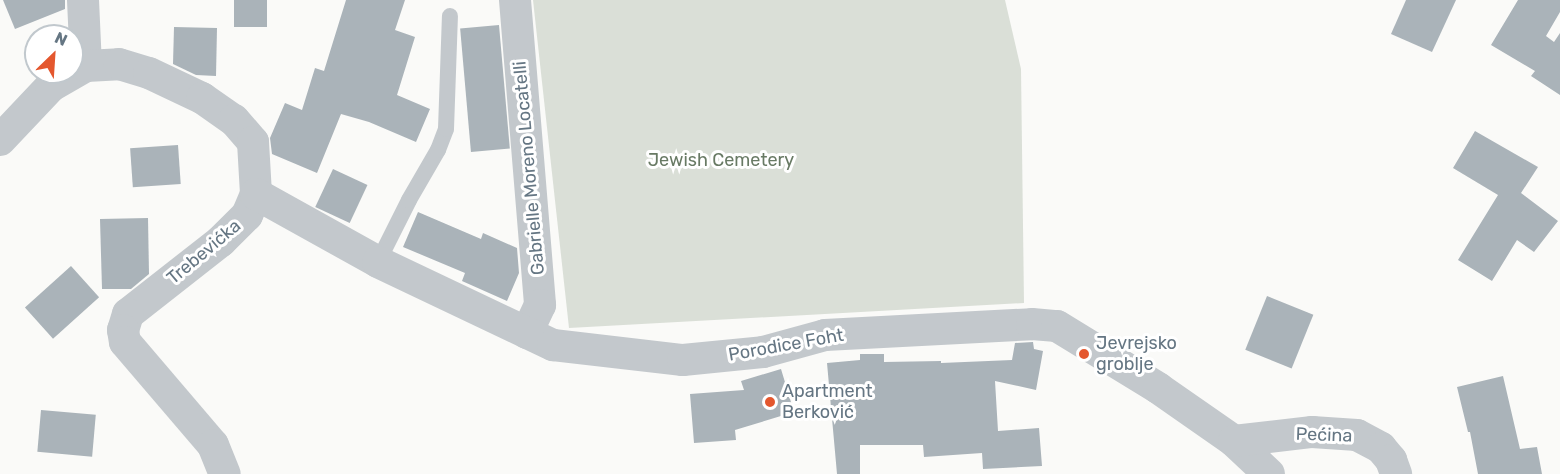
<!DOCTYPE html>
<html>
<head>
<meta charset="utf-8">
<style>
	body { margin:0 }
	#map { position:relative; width:1560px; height:474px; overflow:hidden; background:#fafaf8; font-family:Rubik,sans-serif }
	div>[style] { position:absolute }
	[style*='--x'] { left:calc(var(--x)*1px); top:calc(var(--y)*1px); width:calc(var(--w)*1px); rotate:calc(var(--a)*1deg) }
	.green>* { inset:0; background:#dadfd7 }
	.building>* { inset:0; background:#aab3b9; transform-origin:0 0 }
	.lane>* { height:16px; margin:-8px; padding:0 8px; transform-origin:8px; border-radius:8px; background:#c3c8cc }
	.street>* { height:32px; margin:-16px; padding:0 16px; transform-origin:16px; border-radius:16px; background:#c3c8cc }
	.dots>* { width:16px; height:16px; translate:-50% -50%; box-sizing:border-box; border:3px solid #fff; border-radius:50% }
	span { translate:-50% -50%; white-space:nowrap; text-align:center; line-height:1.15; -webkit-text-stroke:6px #fff; paint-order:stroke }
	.park-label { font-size:18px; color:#687a64 }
	.street-label { font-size:18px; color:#657683 }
	.poi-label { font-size:18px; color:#657683 }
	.left { translate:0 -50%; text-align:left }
	.north { position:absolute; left:24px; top:24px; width:60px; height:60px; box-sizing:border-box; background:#fff; border:2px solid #c1c8cd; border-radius:50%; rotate:25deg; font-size:16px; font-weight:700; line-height:24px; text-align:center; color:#657683 }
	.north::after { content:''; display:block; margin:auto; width:21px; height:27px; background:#e4572e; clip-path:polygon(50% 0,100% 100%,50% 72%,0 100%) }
</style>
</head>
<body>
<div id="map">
	<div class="green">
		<i style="clip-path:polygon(533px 0,1005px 0,1021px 69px,1024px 303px,569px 328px)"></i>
	</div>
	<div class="building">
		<i style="clip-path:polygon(3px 0,65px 0,65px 9px,15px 29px)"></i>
		<i style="left:234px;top:0;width:33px;height:27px"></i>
		<i style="clip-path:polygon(346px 0,405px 0,395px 30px,415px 37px,397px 95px,430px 109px,416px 142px,369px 122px,341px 114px,317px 173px,272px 154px,270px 138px,285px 103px,302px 110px,315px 68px,324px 71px)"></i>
		<i style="clip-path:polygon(1406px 0,1456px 0,1432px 52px,1391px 34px)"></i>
		<i style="clip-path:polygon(1518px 0,1560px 0,1560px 12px,1546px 36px,1554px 42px,1560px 33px,1560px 95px,1531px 76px,1535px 71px,1491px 45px)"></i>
		<i style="left:499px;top:25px;width:124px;height:39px;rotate:85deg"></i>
		<i style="clip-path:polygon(174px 27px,217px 28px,216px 76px,196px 75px,173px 64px)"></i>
		<i style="clip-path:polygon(1475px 131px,1538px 167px,1521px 193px,1558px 221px,1534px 252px,1517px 240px,1492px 281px,1458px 260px,1498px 195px,1453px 168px)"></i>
		<i style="left:178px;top:145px;width:39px;height:48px;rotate:86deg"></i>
		<i style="left:333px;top:169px;width:38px;height:42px;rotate:25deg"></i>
		<i style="clip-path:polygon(418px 212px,481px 239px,483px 233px,517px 248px,519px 273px,507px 301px,462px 281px,465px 273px,403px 247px)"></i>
		<i style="clip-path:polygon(148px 218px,149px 274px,131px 289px,102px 289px,100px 219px)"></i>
		<i style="left:71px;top:266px;width:42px;height:62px;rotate:48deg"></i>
		<i style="left:1267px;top:296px;width:50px;height:58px;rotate:22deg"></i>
		<i style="clip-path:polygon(1033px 342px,1034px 349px,1043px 351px,1036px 390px,995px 381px,998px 431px,1039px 428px,1042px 466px,983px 469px,982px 453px,924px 457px,923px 445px,860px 445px,860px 474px,837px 474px,827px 363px,860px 360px,860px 354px,884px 354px,884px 362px,941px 361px,941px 363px,1012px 360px,1015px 343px)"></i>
		<i style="clip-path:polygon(781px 369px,794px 412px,735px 430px,736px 440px,694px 443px,690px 394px,744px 390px,741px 381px)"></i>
		<i style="clip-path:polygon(1503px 376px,1520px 449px,1537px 447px,1542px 474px,1478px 474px,1470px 432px,1468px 432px,1457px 387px)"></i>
		<i style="left:41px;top:410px;width:55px;height:42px;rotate:5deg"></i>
	</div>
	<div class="lane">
		<i style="--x:378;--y:262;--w:69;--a:-63.4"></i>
		<i style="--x:409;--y:200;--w:58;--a:-59.9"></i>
		<i style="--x:438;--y:150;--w:22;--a:-69"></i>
		<i style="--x:446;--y:129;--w:113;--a:-88"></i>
	</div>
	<div class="street">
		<i style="--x:83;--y:0;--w:66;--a:87.4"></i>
		<i style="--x:515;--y:0;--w:306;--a:85.3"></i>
		<i style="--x:540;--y:305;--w:31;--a:115"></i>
		<i style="--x:0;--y:140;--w:74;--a:-46.6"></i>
		<i style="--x:51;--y:86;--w:40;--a:-29.7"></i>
		<i style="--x:86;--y:66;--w:33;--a:-3"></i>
		<i style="--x:119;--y:64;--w:31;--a:17"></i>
		<i style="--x:149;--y:73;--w:59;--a:25.3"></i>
		<i style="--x:202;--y:98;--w:39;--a:35"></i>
		<i style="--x:234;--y:120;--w:29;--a:49"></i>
		<i style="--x:253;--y:142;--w:52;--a:86.7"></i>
		<i style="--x:256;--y:194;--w:23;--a:113"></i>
		<i style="--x:247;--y:215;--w:37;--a:135"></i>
		<i style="--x:221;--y:241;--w:118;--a:141.9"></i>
		<i style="--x:128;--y:314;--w:17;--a:107"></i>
		<i style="--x:123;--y:330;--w:12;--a:81"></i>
		<i style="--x:125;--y:342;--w:135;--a:49.5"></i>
		<i style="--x:213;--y:445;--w:31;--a:68"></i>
		<i style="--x:256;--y:194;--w:140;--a:29.1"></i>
		<i style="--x:378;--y:262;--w:194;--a:25.4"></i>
		<i style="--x:553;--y:345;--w:131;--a:6.6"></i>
		<i style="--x:683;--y:360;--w:80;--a:-5.7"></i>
		<i style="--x:763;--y:352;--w:64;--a:-15.3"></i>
		<i style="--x:825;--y:335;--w:207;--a:-3"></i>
		<i style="--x:1032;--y:324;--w:25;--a:5"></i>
		<i style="--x:1057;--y:326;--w:119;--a:31.5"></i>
		<i style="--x:1158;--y:388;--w:93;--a:34.9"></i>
		<i style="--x:1234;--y:441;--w:48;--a:43.3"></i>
		<i style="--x:1234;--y:441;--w:79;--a:-6.6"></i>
		<i style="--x:1312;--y:432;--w:45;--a:3.8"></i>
		<i style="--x:1357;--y:435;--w:27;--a:28"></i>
		<i style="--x:1381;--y:448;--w:16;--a:50"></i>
		<i style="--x:1391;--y:460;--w:15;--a:70"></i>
	</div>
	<div class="dots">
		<i style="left:1084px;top:354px;background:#e4572e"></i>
		<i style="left:770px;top:402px;background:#e4572e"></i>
	</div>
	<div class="park-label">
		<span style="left:721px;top:160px">Jewish Cemetery</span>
	</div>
	<div class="street-label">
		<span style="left:529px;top:168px;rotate:-95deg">Gabrielle Moreno Locatelli</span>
		<span style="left:204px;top:252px;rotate:-40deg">Trebevićka</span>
		<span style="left:786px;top:345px;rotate:-10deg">Porodice Foht</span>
		<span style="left:1324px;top:435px;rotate:2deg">Pećina</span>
	</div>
	<div class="poi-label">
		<span class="left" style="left:1096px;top:354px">Jevrejsko<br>groblje</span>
		<span class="left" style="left:782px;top:402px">Apartment<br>Berković</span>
	</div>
	<div class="north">N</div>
</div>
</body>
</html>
